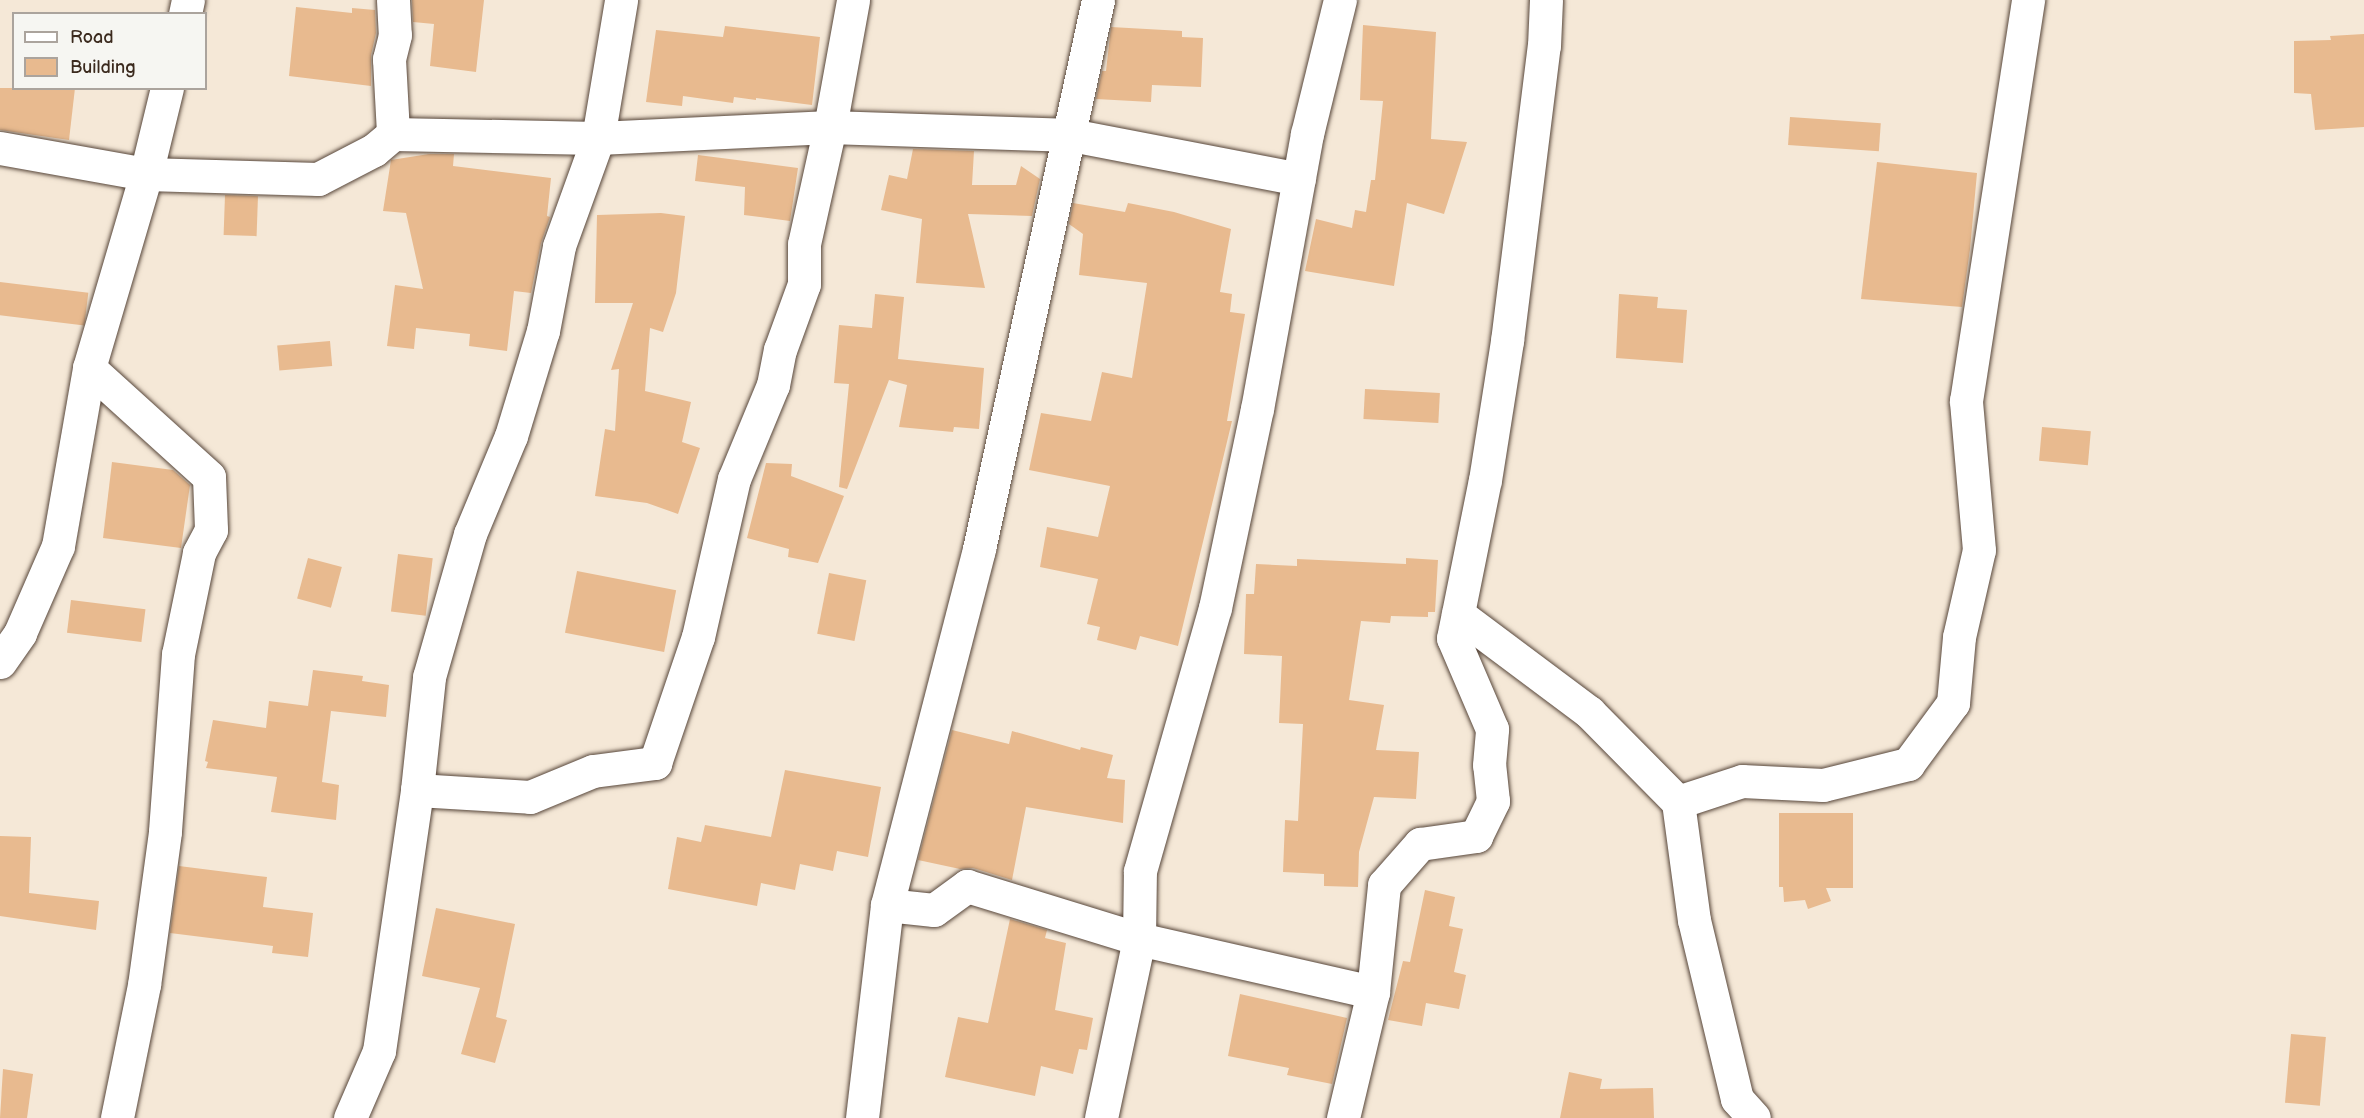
<!DOCTYPE html>
<html>
<head>
<meta charset="utf-8">
<style>
	body { margin:0 }
	#map { position:relative; width:2364px; height:1118px; overflow:hidden; background:#f5e8d7; font-family:"Balsamiq Sans",sans-serif }
	div>[style] { position:absolute }
	[style*='--x'] { left:calc(var(--x)*1px); top:calc(var(--y)*1px); width:calc(var(--w)*1px); rotate:calc(var(--a)*1deg) }
	.building>* { inset:0; background:#e8ba8f; transform-origin:0 0 }
	.roads { filter:drop-shadow(0 0 2px #57463a) drop-shadow(0 0 2px #57463a) }
	.street>* { height:33px; margin:-16.5px; padding:0 16.5px; transform-origin:16.5px; border-radius:16.5px; background:#fff }
	span { translate:-50% -50%; white-space:nowrap; text-align:center; line-height:1.15; -webkit-text-stroke:6px #f6f6f2; paint-order:stroke }
	.legend { position:absolute; left:12px; top:12px; width:195px; height:78px; box-sizing:border-box; background:#f6f6f2; border:2px solid #aba49d; margin:0; padding:8px 10px; list-style:none; font-size:18px; color:#3b2a1e }
	.legend li { display:flex; align-items:center; gap:12px; height:30px }
	.legend b { width:30px; border:2px solid #aba49d }
</style>
</head>
<body>
<div id="map">
	<div class="building">
		<i style="clip-path:polygon(412px 0,484px 0,476px 72px,430px 66px,434px 24px,413px 22px)"></i>
		<i style="clip-path:polygon(296px 7px,352px 13px,352px 8px,375px 10px,376px 33px,371px 55px,371px 86px,289px 76px)"></i>
		<i style="clip-path:polygon(1363px 25px,1436px 32px,1431px 139px,1467px 142px,1444px 214px,1407px 203px,1394px 286px,1305px 271px,1316px 219px,1352px 228px,1355px 210px,1366px 212px,1371px 180px,1375px 180px,1383px 101px,1360px 100px)"></i>
		<i style="clip-path:polygon(725px 26px,820px 37px,812px 105px,756px 98px,756px 100px,734px 97px,733px 103px,683px 96px,682px 106px,646px 102px,656px 30px,723px 37px)"></i>
		<i style="clip-path:polygon(1111px 27px,1182px 31px,1182px 37px,1203px 38px,1201px 87px,1152px 85px,1151px 102px,1096px 99px,1102px 71px,1106px 71px)"></i>
		<i style="clip-path:polygon(2364px 34px,2364px 127px,2315px 130px,2311px 94px,2294px 93px,2294px 41px,2331px 40px,2330px 36px)"></i>
		<i style="clip-path:polygon(0 88px,75px 88px,69px 140px,0 130px)"></i>
		<i style="left:1790px;top:117px;width:91px;height:28px;rotate:4deg"></i>
		<i style="clip-path:polygon(913px 149px,974px 151px,972px 185px,1016px 185px,1021px 166px,1040px 179px,1032px 216px,968px 214px,985px 288px,916px 283px,922px 219px,881px 210px,889px 175px,907px 179px)"></i>
		<i style="clip-path:polygon(429px 154px,454px 154px,453px 166px,551px 178px,547px 216px,550px 217px,541px 243px,531px 293px,514px 291px,507px 351px,469px 346px,470px 334px,416px 328px,414px 349px,387px 346px,395px 285px,423px 289px,406px 213px,383px 211px,391px 160px)"></i>
		<i style="clip-path:polygon(698px 155px,798px 168px,790px 221px,744px 215px,745px 187px,695px 181px)"></i>
		<i style="clip-path:polygon(1877px 162px,1977px 173px,1970px 249px,1962px 307px,1861px 299px)"></i>
		<i style="left:225px;top:195px;width:33px;height:40px;rotate:2deg"></i>
		<i style="clip-path:polygon(1073px 203px,1125px 212px,1128px 203px,1174px 212px,1231px 229px,1220px 292px,1232px 294px,1230px 312px,1245px 314px,1227px 421px,1232px 421px,1178px 646px,1140px 636px,1136px 650px,1097px 640px,1100px 627px,1087px 624px,1098px 579px,1040px 567px,1047px 527px,1098px 537px,1110px 486px,1029px 470px,1041px 413px,1091px 421px,1102px 372px,1132px 378px,1147px 283px,1079px 275px,1083px 234px,1069px 224px)"></i>
		<i style="clip-path:polygon(661px 213px,685px 216px,676px 293px,663px 332px,650px 328px,645px 391px,691px 402px,682px 442px,700px 448px,678px 514px,647px 503px,595px 496px,605px 429px,615px 431px,619px 369px,611px 370px,633px 303px,595px 303px,597px 215px)"></i>
		<i style="left:0;top:282px;width:89px;height:33px;rotate:7deg"></i>
		<i style="clip-path:polygon(875px 294px,904px 297px,898px 359px,984px 368px,979px 429px,954px 427px,953px 432px,899px 427px,907px 385px,889px 380px,847px 489px,839px 487px,849px 384px,834px 383px,839px 325px,872px 328px)"></i>
		<i style="clip-path:polygon(1619px 294px,1658px 297px,1657px 308px,1687px 310px,1683px 363px,1616px 358px)"></i>
		<i style="left:330px;top:341px;width:25px;height:53px;rotate:85deg"></i>
		<i style="left:1365px;top:389px;width:75px;height:30px;rotate:3deg"></i>
		<i style="left:2042px;top:427px;width:49px;height:34px;rotate:5deg"></i>
		<i style="clip-path:polygon(112px 462px,173px 470px,190px 485px,181px 548px,103px 538px)"></i>
		<i style="clip-path:polygon(766px 463px,792px 464px,791px 476px,844px 496px,818px 563px,788px 557px,789px 549px,747px 538px)"></i>
		<i style="left:398px;top:554px;width:35px;height:58px;rotate:7deg"></i>
		<i style="left:308px;top:558px;width:35px;height:42px;rotate:15deg"></i>
		<i style="clip-path:polygon(1406px 558px,1438px 560px,1435px 612px,1428px 612px,1428px 617px,1391px 616px,1390px 623px,1361px 621px,1349px 700px,1384px 705px,1376px 750px,1419px 752px,1416px 799px,1374px 797px,1359px 852px,1358px 887px,1324px 886px,1324px 874px,1283px 872px,1285px 820px,1298px 821px,1303px 724px,1279px 723px,1282px 656px,1244px 654px,1246px 594px,1254px 594px,1256px 564px,1297px 566px,1297px 559px,1406px 564px)"></i>
		<i style="left:577px;top:571px;width:101px;height:63px;rotate:11deg"></i>
		<i style="left:829px;top:573px;width:38px;height:62px;rotate:11deg"></i>
		<i style="left:71px;top:600px;width:75px;height:33px;rotate:7deg"></i>
		<i style="clip-path:polygon(313px 670px,363px 676px,362px 681px,389px 685px,386px 717px,331px 711px,322px 782px,339px 785px,336px 820px,271px 812px,277px 777px,206px 768px,208px 762px,205px 761px,213px 720px,266px 728px,269px 701px,308px 706px)"></i>
		<i style="clip-path:polygon(952px 730px,1009px 744px,1012px 731px,1080px 750px,1081px 747px,1113px 755px,1107px 778px,1125px 780px,1123px 823px,1026px 807px,1012px 880px,973px 868px,960px 869px,918px 860px)"></i>
		<i style="clip-path:polygon(785px 770px,881px 787px,868px 857px,837px 851px,833px 871px,800px 864px,795px 890px,761px 883px,757px 906px,668px 889px,677px 837px,701px 842px,705px 825px,771px 837px)"></i>
		<i style="clip-path:polygon(1779px 813px,1853px 813px,1853px 888px,1826px 888px,1831px 901px,1808px 909px,1805px 900px,1784px 902px,1783px 887px,1779px 887px)"></i>
		<i style="clip-path:polygon(0 836px,31px 837px,29px 893px,99px 901px,96px 930px,0 916px)"></i>
		<i style="clip-path:polygon(179px 866px,267px 877px,263px 907px,313px 913px,308px 957px,272px 953px,273px 946px,170px 933px)"></i>
		<i style="clip-path:polygon(1425px 890px,1455px 897px,1449px 926px,1463px 929px,1454px 972px,1466px 975px,1459px 1009px,1426px 1003px,1422px 1026px,1388px 1020px,1403px 961px,1410px 962px)"></i>
		<i style="clip-path:polygon(436px 908px,515px 924px,496px 1017px,507px 1020px,495px 1063px,461px 1054px,480px 988px,422px 976px)"></i>
		<i style="clip-path:polygon(1010px 919px,1047px 930px,1045px 938px,1066px 943px,1055px 1010px,1093px 1018px,1087px 1050px,1079px 1049px,1073px 1074px,1041px 1066px,1035px 1096px,945px 1077px,958px 1017px,988px 1023px)"></i>
		<i style="clip-path:polygon(1240px 994px,1347px 1018px,1332px 1084px,1287px 1075px,1289px 1068px,1228px 1056px)"></i>
		<i style="left:2291px;top:1034px;width:35px;height:69px;rotate:5deg"></i>
		<i style="clip-path:polygon(3px 1069px,33px 1074px,27px 1118px,0 1118px)"></i>
		<i style="clip-path:polygon(1569px 1072px,1602px 1079px,1600px 1089px,1653px 1088px,1654px 1118px,1560px 1118px)"></i>
	</div>
	<div class="roads">
		<div class="street">
			<i style="--x:393;--y:0;--w:35;--a:87"></i>
			<i style="--x:395;--y:35;--w:25;--a:104"></i>
			<i style="--x:389;--y:59;--w:75;--a:86.9"></i>
			<i style="--x:185;--y:14;--w:14;--a:-78"></i>
			<i style="--x:0;--y:148;--w:148;--a:10.1"></i>
			<i style="--x:146;--y:174;--w:172;--a:1.7"></i>
			<i style="--x:318;--y:179;--w:63;--a:-27.4"></i>
			<i style="--x:374;--y:150;--w:25;--a:-40"></i>
			<i style="--x:393;--y:134;--w:205;--a:1.1"></i>
			<i style="--x:598;--y:138;--w:232;--a:-2.7"></i>
			<i style="--x:830;--y:127;--w:241;--a:1.9"></i>
			<i style="--x:1071;--y:135;--w:232;--a:10.9"></i>
			<i style="--x:89;--y:368;--w:162;--a:42.2"></i>
			<i style="--x:209;--y:477;--w:53;--a:87.8"></i>
			<i style="--x:211;--y:530;--w:26;--a:118"></i>
			<i style="--x:199;--y:553;--w:103;--a:101.7"></i>
			<i style="--x:178;--y:654;--w:178;--a:94.2"></i>
			<i style="--x:165;--y:832;--w:154;--a:97.8"></i>
			<i style="--x:144;--y:985;--w:136;--a:101.5"></i>
			<i style="--x:1458;--y:614;--w:164;--a:36.8"></i>
			<i style="--x:1589;--y:712;--w:127;--a:45.3"></i>
			<i style="--x:1678;--y:802;--w:119;--a:82.3"></i>
			<i style="--x:1694;--y:920;--w:184;--a:76.5"></i>
			<i style="--x:1737;--y:1099;--w:25;--a:48"></i>
			<i style="--x:0;--y:662;--w:35;--a:-55"></i>
			<i style="--x:20;--y:633;--w:95;--a:-66.4"></i>
			<i style="--x:58;--y:546;--w:181;--a:-80.1"></i>
			<i style="--x:89;--y:368;--w:202;--a:-73.6"></i>
			<i style="--x:146;--y:174;--w:89;--a:-76.3"></i>
			<i style="--x:417;--y:790;--w:113;--a:3.5"></i>
			<i style="--x:530;--y:797;--w:68;--a:-22.4"></i>
			<i style="--x:593;--y:771;--w:63;--a:-7.4"></i>
			<i style="--x:655;--y:763;--w:133;--a:-71.2"></i>
			<i style="--x:698;--y:637;--w:162;--a:-77.2"></i>
			<i style="--x:734;--y:479;--w:102;--a:-67.5"></i>
			<i style="--x:773;--y:385;--w:36;--a:-79"></i>
			<i style="--x:780;--y:350;--w:70;--a:-70"></i>
			<i style="--x:804;--y:284;--w:40;--a:-90"></i>
			<i style="--x:804;--y:244;--w:120;--a:-77.5"></i>
			<i style="--x:830;--y:127;--w:129;--a:-79.7"></i>
			<i style="--x:1678;--y:802;--w:67;--a:-18.2"></i>
			<i style="--x:1742;--y:781;--w:81;--a:2.8"></i>
			<i style="--x:1823;--y:785;--w:88;--a:-13.9"></i>
			<i style="--x:1908;--y:764;--w:76;--a:-53.6"></i>
			<i style="--x:1953;--y:703;--w:66;--a:-84.8"></i>
			<i style="--x:1959;--y:637;--w:89;--a:-77.1"></i>
			<i style="--x:1979;--y:550;--w:150;--a:-95"></i>
			<i style="--x:1966;--y:401;--w:406;--a:-81.2"></i>
			<i style="--x:887;--y:905;--w:47;--a:6.1"></i>
			<i style="--x:934;--y:910;--w:41;--a:-36"></i>
			<i style="--x:967;--y:886;--w:180;--a:17.1"></i>
			<i style="--x:1139;--y:939;--w:240;--a:12.8"></i>
			<i style="--x:1373;--y:992;--w:130;--a:103.4"></i>
			<i style="--x:1373;--y:992;--w:108;--a:-84.1"></i>
			<i style="--x:1384;--y:885;--w:55;--a:-48.7"></i>
			<i style="--x:1420;--y:844;--w:57;--a:-8.1"></i>
			<i style="--x:1476;--y:836;--w:39;--a:-64"></i>
			<i style="--x:1493;--y:801;--w:36;--a:-96"></i>
			<i style="--x:1489;--y:765;--w:36;--a:-85"></i>
			<i style="--x:1492;--y:729;--w:99;--a:-113.2"></i>
			<i style="--x:1453;--y:638;--w:161;--a:-78.6"></i>
			<i style="--x:1485;--y:480;--w:141;--a:-81"></i>
			<i style="--x:1507;--y:341;--w:297;--a:-82.9"></i>
			<i style="--x:1544;--y:46;--w:46;--a:-87.5"></i>
			<i style="--x:350;--y:1118;--w:73;--a:-66.6"></i>
			<i style="--x:379;--y:1051;--w:264;--a:-81.7"></i>
			<i style="--x:417;--y:790;--w:114;--a:-83.9"></i>
			<i style="--x:429;--y:677;--w:149;--a:-74"></i>
			<i style="--x:470;--y:534;--w:106;--a:-67.3"></i>
			<i style="--x:511;--y:436;--w:110;--a:-73.1"></i>
			<i style="--x:543;--y:331;--w:86;--a:-79.3"></i>
			<i style="--x:559;--y:246;--w:115;--a:-70.1"></i>
			<i style="--x:598;--y:138;--w:140;--a:-80.5"></i>
			<i style="--x:862;--y:1118;--w:214;--a:-83.3"></i>
			<i style="--x:887;--y:905;--w:368;--a:-75.5"></i>
			<i style="--x:979;--y:549;--w:562;--a:-77.77"></i>
			<i style="--x:1101;--y:1118;--w:183;--a:-78"></i>
			<i style="--x:1139;--y:939;--w:68;--a:-89.2"></i>
			<i style="--x:1140;--y:871;--w:273;--a:-74.1"></i>
			<i style="--x:1215;--y:608;--w:203;--a:-78.1"></i>
			<i style="--x:1257;--y:409;--w:280;--a:-79.7"></i>
			<i style="--x:1307;--y:134;--w:138;--a:-76.2"></i>
		</div>
	</div>
	<ul class="legend">
	<li><b style="height:8px;background:#fff"></b>Road</li>
	<li><b style="height:16px;background:#e8ba8f"></b>Building</li>
	</ul>
</div>
</body>
</html>
